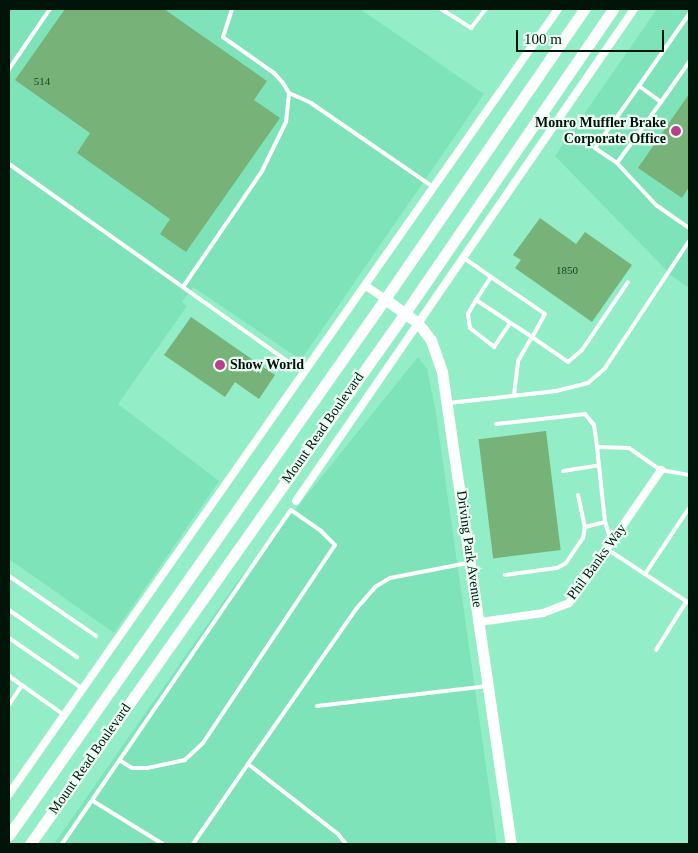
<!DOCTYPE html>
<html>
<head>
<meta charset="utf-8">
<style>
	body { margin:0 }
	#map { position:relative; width:698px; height:853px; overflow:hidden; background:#93edc7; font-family:"Times New Roman",serif }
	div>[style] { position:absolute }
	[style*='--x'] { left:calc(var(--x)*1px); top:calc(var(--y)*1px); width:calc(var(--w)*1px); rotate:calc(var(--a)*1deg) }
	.built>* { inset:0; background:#7fe3b9 }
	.building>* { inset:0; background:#77b279; transform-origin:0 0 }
	.lane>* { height:4px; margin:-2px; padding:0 2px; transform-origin:2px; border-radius:2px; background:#fff }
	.street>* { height:8px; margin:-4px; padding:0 4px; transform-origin:4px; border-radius:4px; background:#fff }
	.secondary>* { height:11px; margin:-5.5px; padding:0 5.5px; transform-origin:5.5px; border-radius:5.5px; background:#fff }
	.dots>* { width:14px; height:14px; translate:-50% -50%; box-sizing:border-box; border:2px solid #ecfdf5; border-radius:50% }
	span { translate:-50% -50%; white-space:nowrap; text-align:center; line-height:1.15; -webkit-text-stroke:4.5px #ecfdf5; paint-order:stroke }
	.number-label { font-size:11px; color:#1e3c26 }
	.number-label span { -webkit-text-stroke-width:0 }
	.poi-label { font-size:14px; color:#00140a; font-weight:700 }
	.right { translate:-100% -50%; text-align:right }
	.left { translate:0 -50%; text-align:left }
	.street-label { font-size:14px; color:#00140a }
	.frame { position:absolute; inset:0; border:10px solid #00140a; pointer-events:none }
	.scale { position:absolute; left:516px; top:30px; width:148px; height:22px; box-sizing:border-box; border:2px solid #00140a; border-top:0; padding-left:6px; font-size:15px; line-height:18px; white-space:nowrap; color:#00140a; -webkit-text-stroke:4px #ecfdf5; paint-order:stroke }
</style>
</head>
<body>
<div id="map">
	<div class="built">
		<i style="clip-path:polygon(9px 9px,360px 9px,484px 94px,301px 360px,193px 287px,182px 302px,187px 306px,118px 404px,219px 481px,114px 633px,9px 559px)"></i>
		<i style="clip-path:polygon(657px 9px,689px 9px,689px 288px,672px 276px,555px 156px)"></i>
		<i style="clip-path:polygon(418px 357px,427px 369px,435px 407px,497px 844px,54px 844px,237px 582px)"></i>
	</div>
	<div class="building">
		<i style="clip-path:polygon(65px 9px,164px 9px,267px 81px,254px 100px,280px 118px,186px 252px,160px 234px,170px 219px,77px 153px,90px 133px,15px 80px)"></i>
		<i style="clip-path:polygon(689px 94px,689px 187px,682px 198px,638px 168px)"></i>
		<i style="clip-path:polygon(540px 218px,576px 244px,585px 232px,632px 265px,592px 322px,515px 268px,521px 260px,513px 255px)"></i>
		<i style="clip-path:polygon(191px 317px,275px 375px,259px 399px,235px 382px,225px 397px,164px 355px)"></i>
		<i style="left:546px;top:431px;width:120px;height:68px;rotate:83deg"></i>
	</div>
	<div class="lane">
		<i style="--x:441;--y:9;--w:36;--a:32"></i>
		<i style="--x:471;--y:28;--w:24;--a:-52"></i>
		<i style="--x:689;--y:14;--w:88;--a:124.8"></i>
		<i style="--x:639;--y:86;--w:27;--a:36"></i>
		<i style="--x:661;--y:102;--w:49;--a:-55"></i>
		<i style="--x:9;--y:69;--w:73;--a:-55.7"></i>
		<i style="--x:639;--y:86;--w:76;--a:125.4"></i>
		<i style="--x:595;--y:148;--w:27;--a:34"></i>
		<i style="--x:617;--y:163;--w:75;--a:-54.2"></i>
		<i style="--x:289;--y:93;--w:24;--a:24"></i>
		<i style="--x:311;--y:103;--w:148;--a:34.5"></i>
		<i style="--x:617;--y:163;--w:57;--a:47.1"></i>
		<i style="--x:656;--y:205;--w:40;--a:34.9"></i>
		<i style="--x:9;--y:164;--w:360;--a:35.3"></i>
		<i style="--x:464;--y:258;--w:33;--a:35"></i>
		<i style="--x:491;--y:277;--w:65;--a:34.4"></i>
		<i style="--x:545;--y:314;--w:26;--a:119"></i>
		<i style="--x:532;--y:337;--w:67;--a:-146.5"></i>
		<i style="--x:476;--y:300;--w:27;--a:-57"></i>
		<i style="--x:183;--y:287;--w:140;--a:-55.7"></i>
		<i style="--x:262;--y:171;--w:55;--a:-63.9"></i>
		<i style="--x:286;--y:122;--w:29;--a:-84"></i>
		<i style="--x:289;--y:93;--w:12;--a:-121"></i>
		<i style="--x:283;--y:83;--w:13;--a:-132"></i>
		<i style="--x:274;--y:73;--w:62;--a:-144.8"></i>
		<i style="--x:223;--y:37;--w:29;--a:-72"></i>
		<i style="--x:476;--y:300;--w:16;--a:120"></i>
		<i style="--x:468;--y:314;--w:14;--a:82"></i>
		<i style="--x:470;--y:328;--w:31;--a:38"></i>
		<i style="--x:494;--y:347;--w:29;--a:-56"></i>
		<i style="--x:514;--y:395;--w:34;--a:-83"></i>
		<i style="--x:518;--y:361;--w:28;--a:-60"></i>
		<i style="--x:532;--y:337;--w:44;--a:34.8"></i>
		<i style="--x:568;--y:362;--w:18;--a:-41"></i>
		<i style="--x:582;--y:350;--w:82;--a:-55.9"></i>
		<i style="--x:449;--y:403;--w:108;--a:-6.4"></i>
		<i style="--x:556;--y:391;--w:33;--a:-14"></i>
		<i style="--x:588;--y:383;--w:23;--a:-41"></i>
		<i style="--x:605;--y:368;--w:152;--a:-56.5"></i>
		<i style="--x:496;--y:424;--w:90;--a:-6.4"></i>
		<i style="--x:585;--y:414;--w:14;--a:51"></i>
		<i style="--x:594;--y:425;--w:22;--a:82"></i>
		<i style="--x:597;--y:447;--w:32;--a:2"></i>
		<i style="--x:629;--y:448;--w:39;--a:35"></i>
		<i style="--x:661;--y:470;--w:28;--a:10"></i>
		<i style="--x:563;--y:471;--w:36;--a:-9"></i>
		<i style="--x:578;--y:495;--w:33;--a:78"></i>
		<i style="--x:605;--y:522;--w:20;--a:72"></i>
		<i style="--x:607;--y:549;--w:98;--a:33.4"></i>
		<i style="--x:645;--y:574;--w:79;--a:-56.3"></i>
		<i style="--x:505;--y:575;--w:52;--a:-7.7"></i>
		<i style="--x:557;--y:568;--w:10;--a:-29"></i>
		<i style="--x:566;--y:563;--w:30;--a:-56"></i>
		<i style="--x:583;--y:538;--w:11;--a:-80"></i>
		<i style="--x:585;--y:527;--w:21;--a:-14"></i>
		<i style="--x:605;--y:522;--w:75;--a:-96.1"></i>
		<i style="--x:9;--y:576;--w:106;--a:34.6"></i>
		<i style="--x:9;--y:610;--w:83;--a:34.7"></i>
		<i style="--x:9;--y:638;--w:90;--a:34.6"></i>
		<i style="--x:656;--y:650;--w:57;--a:-58"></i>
		<i style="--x:9;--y:676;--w:67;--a:35.3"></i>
		<i style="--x:9;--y:705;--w:24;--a:-57"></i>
		<i style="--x:317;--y:706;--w:170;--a:-6.7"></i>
		<i style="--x:93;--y:801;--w:82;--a:31.6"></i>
		<i style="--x:62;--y:844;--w:405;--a:-55.6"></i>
		<i style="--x:291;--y:510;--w:37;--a:35"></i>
		<i style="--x:321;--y:531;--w:20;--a:45"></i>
		<i style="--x:335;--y:545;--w:238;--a:123.7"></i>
		<i style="--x:203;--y:743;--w:25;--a:137"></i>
		<i style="--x:185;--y:760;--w:39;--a:168"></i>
		<i style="--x:147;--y:768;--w:15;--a:180"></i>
		<i style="--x:132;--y:768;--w:13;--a:-148"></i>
		<i style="--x:193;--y:844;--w:97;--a:-55.5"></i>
		<i style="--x:346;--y:844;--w:13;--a:-129"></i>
		<i style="--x:338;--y:834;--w:114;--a:-142.1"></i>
		<i style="--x:248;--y:764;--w:190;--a:-55.1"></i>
		<i style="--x:357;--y:608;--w:28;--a:-49"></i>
		<i style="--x:375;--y:587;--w:17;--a:-31"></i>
		<i style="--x:390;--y:578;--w:79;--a:-10.9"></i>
	</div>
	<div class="street">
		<i style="--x:366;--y:286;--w:23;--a:34"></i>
		<i style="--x:296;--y:501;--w:597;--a:-55.51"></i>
		<i style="--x:480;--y:622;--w:64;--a:-8.1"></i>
		<i style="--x:543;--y:613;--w:28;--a:-21"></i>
		<i style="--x:569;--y:603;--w:162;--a:-55.3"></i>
		<i style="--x:9;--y:794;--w:958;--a:-55.03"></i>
	</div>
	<div class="secondary">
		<i style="--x:385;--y:299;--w:41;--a:36"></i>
		<i style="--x:418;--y:323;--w:21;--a:53"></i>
		<i style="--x:431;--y:340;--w:34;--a:71"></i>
		<i style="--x:442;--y:372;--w:477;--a:81.7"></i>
		<i style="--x:9;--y:835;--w:655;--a:-54.95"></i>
		<i style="--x:385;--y:299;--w:352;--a:-55.5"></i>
		<i style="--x:30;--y:844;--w:650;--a:-54.77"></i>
		<i style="--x:405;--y:313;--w:368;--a:-55.6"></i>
	</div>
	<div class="dots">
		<i style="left:676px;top:131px;background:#bb3e8e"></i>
		<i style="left:220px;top:365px;background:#bb3e8e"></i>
	</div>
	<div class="number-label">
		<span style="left:42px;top:81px">514</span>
		<span style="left:567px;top:270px">1850</span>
	</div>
	<div class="poi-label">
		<span class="right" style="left:666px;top:131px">Monro Muffler Brake<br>Corporate Office</span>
		<span class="left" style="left:230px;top:365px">Show World</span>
	</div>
	<div class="street-label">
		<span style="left:323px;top:428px;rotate:-55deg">Mount Read Boulevard</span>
		<span style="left:469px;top:549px;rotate:82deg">Driving Park Avenue</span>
		<span style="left:597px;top:562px;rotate:-54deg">Phil Banks Way</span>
		<span style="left:90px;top:759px;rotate:-55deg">Mount Read Boulevard</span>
	</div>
	<div class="frame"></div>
	<div class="scale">100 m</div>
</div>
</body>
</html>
